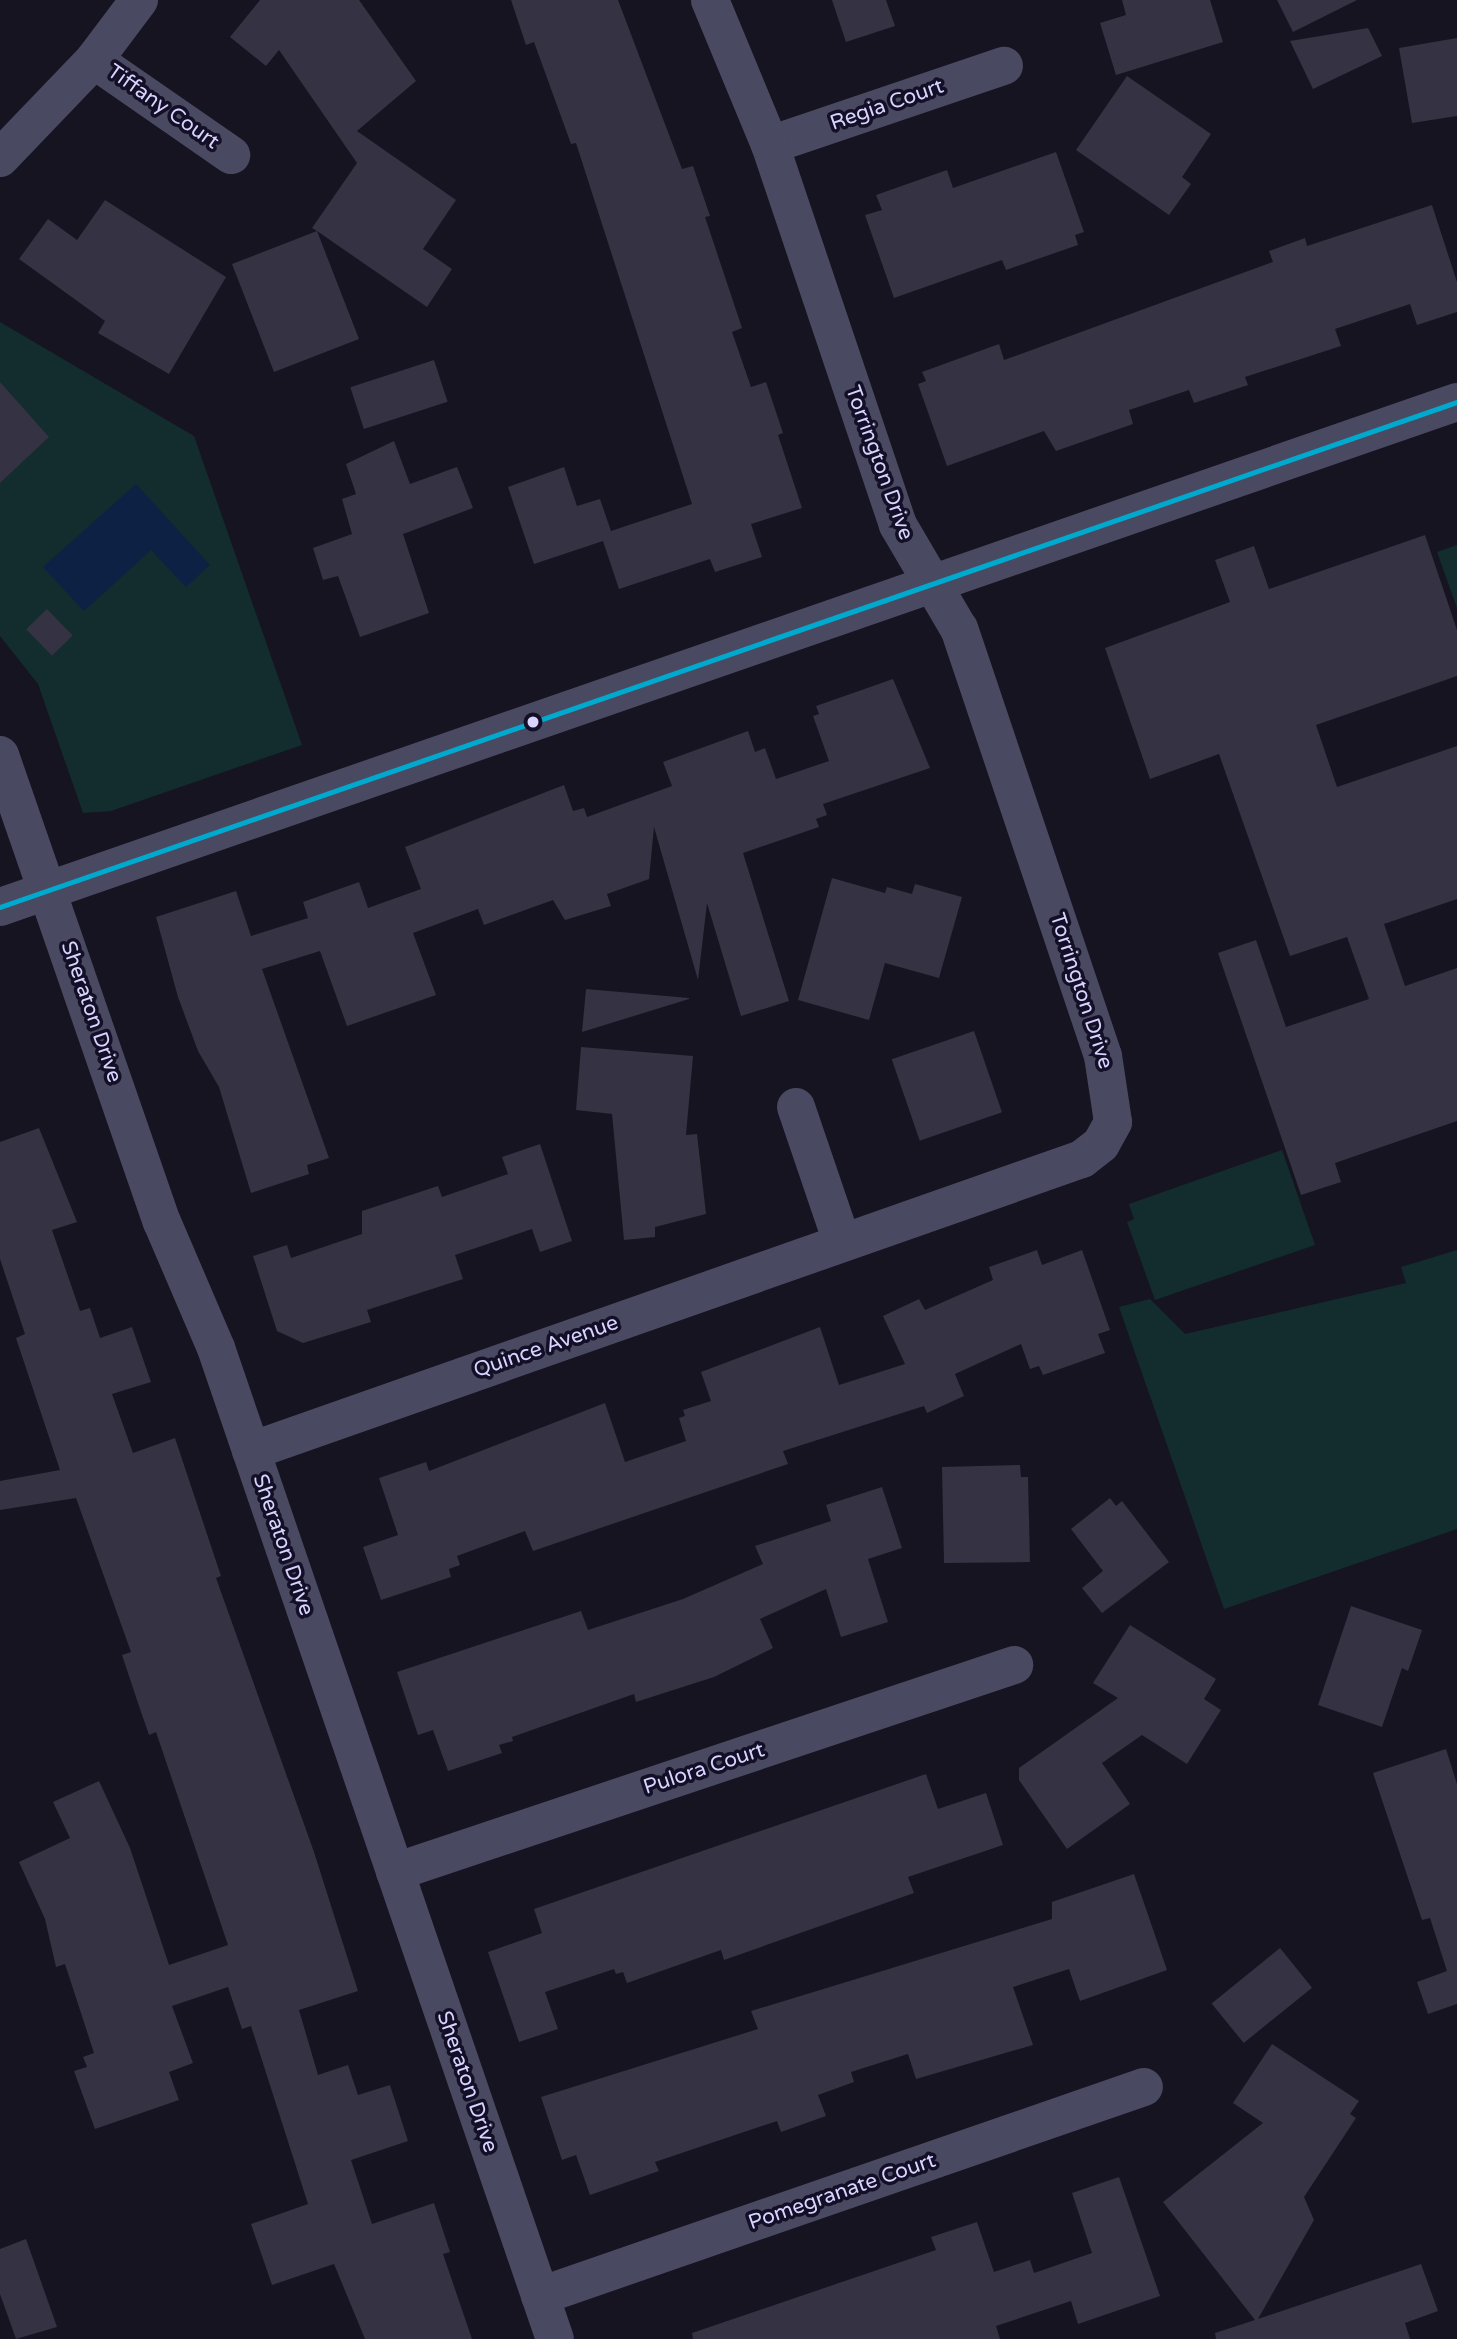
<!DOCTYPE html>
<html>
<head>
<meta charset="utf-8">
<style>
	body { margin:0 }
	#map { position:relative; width:1457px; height:2339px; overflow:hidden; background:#161421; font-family:"Varela Round",sans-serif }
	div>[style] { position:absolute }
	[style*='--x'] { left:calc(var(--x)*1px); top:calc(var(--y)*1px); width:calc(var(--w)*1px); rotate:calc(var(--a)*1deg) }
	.green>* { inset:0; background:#132c2d }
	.water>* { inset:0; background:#0d2144 }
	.building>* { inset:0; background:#343243; transform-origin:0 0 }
	.minor>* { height:38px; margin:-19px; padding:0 19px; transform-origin:19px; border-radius:19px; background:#4a4962 }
	.bus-1>* { height:5px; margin:-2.5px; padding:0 2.5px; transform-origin:2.5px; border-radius:2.5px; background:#00a9ce }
	.dots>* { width:19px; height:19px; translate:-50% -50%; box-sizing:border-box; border:4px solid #130f26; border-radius:50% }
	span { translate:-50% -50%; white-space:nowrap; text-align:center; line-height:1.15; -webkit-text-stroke:7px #130f26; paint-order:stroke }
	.street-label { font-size:21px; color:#d9d4ff }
</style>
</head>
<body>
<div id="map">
	<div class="green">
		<i style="clip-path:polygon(0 322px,194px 436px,302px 745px,111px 811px,83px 813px,38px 684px,0 636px)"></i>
		<i style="clip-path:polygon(1457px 545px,1457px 608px,1437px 552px)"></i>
		<i style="clip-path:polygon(1282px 1150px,1315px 1245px,1155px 1300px,1127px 1222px,1134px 1219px,1129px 1204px)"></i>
		<i style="clip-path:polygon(1457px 1250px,1457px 1529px,1224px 1609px,1119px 1307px,1150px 1299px,1185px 1334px,1406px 1283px,1401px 1267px)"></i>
	</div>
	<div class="water">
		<i style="clip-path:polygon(136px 484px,210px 565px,186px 587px,151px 550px,84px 611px,43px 567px)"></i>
	</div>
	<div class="building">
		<i style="clip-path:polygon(260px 0,359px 0,416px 81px,357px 131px,456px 200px,423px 249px,452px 269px,427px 307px,317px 231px,359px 339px,274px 372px,232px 264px,317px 231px,312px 228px,357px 163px,279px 50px,266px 66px,230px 37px)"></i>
		<i style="clip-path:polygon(511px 0,618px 0,682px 169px,693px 166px,710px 216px,705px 217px,742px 328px,732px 332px,751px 387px,766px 382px,783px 433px,778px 435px,802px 508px,751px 524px,762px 557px,715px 572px,710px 559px,619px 589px,603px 541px,534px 564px,508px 487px,564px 467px,577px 506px,600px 499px,611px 531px,692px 504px,576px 143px,571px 144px,534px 42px,526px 45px)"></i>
		<i style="clip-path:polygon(832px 0,886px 0,895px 26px,846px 42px)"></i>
		<i style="clip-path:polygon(1122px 0,1210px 0,1223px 42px,1116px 75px,1100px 23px,1126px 15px)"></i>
		<i style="clip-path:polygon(1277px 0,1357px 0,1293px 32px)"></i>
		<i style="clip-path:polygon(1368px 28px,1382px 56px,1313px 89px,1290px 41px)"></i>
		<i style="clip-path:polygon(1457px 38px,1457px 116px,1412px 123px,1399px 48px)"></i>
		<i style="clip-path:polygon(1127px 76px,1211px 134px,1182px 177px,1191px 184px,1169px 215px,1076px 150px)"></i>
		<i style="clip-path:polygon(1056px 152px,1084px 232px,1075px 235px,1078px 245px,1006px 270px,1002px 260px,894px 298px,865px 215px,882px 210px,876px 195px,947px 170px,953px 188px)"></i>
		<i style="clip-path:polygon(105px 200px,226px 277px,169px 374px,98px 333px,105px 321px,19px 259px,48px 219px,77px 240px)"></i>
		<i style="clip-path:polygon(1432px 205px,1457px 282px,1457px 312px,1417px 325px,1410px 304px,1335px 329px,1341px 346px,1245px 377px,1248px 385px,1194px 403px,1189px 390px,1129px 410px,1133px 424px,1056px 451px,1044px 431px,947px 466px,918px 384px,926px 381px,922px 372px,999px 344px,1004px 360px,1273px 262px,1269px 251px,1305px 238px,1307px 246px)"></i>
		<i style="left:434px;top:360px;width:44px;height:88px;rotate:72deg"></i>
		<i style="clip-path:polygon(0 382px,49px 437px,0 483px)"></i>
		<i style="clip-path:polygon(394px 441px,410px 484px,457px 467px,473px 508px,403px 534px,429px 613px,360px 637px,338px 576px,323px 580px,313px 548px,352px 534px,342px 499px,356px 494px,346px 464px)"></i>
		<i style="clip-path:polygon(1425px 535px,1457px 630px,1457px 676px,1316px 725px,1337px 787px,1457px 746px,1457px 899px,1384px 924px,1405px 986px,1457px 968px,1457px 1121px,1335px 1163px,1341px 1182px,1301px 1195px,1218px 953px,1256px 940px,1286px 1027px,1369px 999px,1347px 937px,1290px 956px,1219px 754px,1150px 779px,1105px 648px,1230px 602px,1215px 560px,1254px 546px,1269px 589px)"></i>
		<i style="left:47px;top:609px;width:37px;height:29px;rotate:46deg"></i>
		<i style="clip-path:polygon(893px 679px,930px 768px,823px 804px,827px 815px,816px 819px,819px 827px,743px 853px,789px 1001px,741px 1016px,707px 903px,698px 980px,654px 827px,649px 879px,607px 894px,611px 906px,565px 920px,553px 900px,484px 925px,478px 909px,413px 933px,436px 995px,347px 1026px,320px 951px,262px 969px,329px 1158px,307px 1165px,309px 1174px,251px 1193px,219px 1087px,198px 1051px,178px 997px,156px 917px,236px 891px,251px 936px,308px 918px,303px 902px,359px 882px,368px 908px,421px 889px,405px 847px,564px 785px,573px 811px,584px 808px,587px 817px,672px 786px,663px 762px,748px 731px,755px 752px,765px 748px,776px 779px,829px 761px,813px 716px,819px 714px,816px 706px)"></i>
		<i style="clip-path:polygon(832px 878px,885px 893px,887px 887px,912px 894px,915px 884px,962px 897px,939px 978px,885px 963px,869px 1020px,798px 1000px)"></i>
		<i style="clip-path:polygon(586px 989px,689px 998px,689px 999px,582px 1032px)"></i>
		<i style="left:974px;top:1031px;width:86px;height:87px;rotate:71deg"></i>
		<i style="clip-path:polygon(581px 1047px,693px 1056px,686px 1135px,697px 1134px,706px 1214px,655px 1227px,655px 1237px,624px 1240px,612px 1114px,576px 1110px)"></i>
		<i style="clip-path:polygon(39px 1128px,77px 1222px,52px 1230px,80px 1311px,90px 1308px,100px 1338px,132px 1327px,151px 1382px,112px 1394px,133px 1453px,175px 1438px,221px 1576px,216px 1578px,314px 1852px,358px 1991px,299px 2010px,318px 2075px,348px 2065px,358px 2095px,390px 2085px,408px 2141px,351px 2160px,372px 2224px,434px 2203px,450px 2252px,443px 2254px,472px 2339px,365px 2339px,334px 2264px,272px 2285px,251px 2224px,308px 2204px,251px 2026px,242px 2029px,228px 1987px,172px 2006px,193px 2063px,169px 2072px,179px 2100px,95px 2129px,74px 2071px,87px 2067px,83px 2057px,94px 2053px,65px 1964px,56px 1967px,45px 1919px,19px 1862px,70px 1838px,53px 1802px,99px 1781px,130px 1848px,169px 1965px,228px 1945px,156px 1732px,149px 1735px,139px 1706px,122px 1655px,131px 1652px,76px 1498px,0 1510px,0 1481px,60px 1470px,16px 1338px,25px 1334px,0 1259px,0 1142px)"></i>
		<i style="clip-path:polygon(540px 1144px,572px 1241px,540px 1252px,532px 1229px,455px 1255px,463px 1279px,367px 1310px,371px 1322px,303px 1343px,277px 1331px,253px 1256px,287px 1245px,291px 1258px,362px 1234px,362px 1211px,438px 1186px,442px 1197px,508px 1174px,502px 1157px)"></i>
		<i style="clip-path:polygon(1037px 1250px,1042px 1265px,1082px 1250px,1110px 1330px,1098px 1334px,1105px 1353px,1043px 1375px,1039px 1366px,1030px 1369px,1021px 1344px,955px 1374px,964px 1396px,927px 1413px,924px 1406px,783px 1451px,788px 1464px,533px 1551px,525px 1531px,457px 1556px,460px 1565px,449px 1569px,451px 1577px,381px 1600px,363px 1547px,398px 1535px,379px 1478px,426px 1462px,429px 1471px,605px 1403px,625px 1462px,686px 1441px,679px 1418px,685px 1416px,683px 1410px,711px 1401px,701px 1372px,820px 1327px,839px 1385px,905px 1364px,883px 1316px,919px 1299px,925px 1310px,993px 1280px,989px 1267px)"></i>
		<i style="clip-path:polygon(1020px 1465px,1021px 1477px,1028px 1477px,1030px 1562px,944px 1563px,942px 1467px)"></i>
		<i style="clip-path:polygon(882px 1487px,902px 1548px,868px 1559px,888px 1622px,841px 1637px,826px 1589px,760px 1619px,773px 1648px,714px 1677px,636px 1702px,634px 1694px,512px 1737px,513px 1741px,499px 1745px,502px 1753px,448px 1771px,433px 1730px,418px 1735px,397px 1672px,581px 1611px,588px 1630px,683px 1599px,763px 1564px,755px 1546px,831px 1521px,826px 1505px)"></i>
		<i style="clip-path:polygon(1110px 1498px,1116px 1506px,1122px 1501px,1169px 1562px,1102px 1613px,1082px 1588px,1103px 1571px,1071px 1529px)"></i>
		<i style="clip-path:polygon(1351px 1606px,1422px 1630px,1408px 1671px,1402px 1668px,1382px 1727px,1318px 1705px)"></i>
		<i style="clip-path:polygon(1130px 1625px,1216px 1679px,1204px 1699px,1221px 1710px,1187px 1764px,1142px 1735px,1102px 1763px,1130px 1804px,1067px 1849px,1019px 1780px,1019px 1768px,1118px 1698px,1093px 1683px)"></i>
		<i style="clip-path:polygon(1446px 1749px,1457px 1784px,1457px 2004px,1428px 2014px,1417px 1982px,1447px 1971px,1430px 1918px,1422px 1920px,1373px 1773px)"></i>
		<i style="clip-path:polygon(926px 1774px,938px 1809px,986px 1793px,1003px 1845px,908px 1877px,914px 1893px,724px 1960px,721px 1950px,627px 1983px,623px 1972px,616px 1974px,614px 1969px,545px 1992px,558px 2029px,519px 2042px,488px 1952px,542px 1933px,534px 1909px)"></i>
		<i style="clip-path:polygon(1134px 1874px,1167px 1970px,1080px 2001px,1069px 1969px,1013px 1987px,1033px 2045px,916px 2079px,908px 2054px,851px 2072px,854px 2082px,818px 2095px,826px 2116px,781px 2132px,777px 2121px,655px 2162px,659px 2171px,590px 2195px,576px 2155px,562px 2160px,541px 2097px,758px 2029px,751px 2011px,1052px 1919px,1052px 1902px)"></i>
		<i style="left:1280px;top:1948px;width:51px;height:88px;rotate:51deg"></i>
		<i style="clip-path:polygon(1272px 2044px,1359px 2101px,1350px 2114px,1356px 2118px,1304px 2197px,1314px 2220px,1258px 2319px,1421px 2264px,1438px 2311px,1405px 2323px,1410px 2339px,1216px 2339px,1215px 2333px,1255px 2320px,1163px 2202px,1263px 2123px,1233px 2103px)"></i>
		<i style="clip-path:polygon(1119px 2177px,1160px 2296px,1078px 2324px,1071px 2301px,996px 2326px,1000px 2339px,693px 2339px,692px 2333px,936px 2250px,931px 2237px,977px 2222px,994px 2272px,1030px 2260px,1034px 2273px,1092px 2253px,1072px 2193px)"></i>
		<i style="clip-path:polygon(26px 2239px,57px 2327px,16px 2339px,0 2294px,0 2249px)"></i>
	</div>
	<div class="minor">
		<i style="--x:94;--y:60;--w:167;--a:34.7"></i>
		<i style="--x:770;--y:145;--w:247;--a:-18.7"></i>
		<i style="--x:0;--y:158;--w:136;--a:-46.2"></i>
		<i style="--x:94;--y:60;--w:75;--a:-53.1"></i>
		<i style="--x:0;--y:755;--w:494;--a:70.9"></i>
		<i style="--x:162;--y:1222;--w:137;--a:66.8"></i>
		<i style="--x:216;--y:1348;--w:1047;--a:71.12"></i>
		<i style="--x:0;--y:907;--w:1542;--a:-19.12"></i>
		<i style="--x:796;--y:1107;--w:143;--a:71.2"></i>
		<i style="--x:251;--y:1451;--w:881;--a:-19.36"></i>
		<i style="--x:1082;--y:1159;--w:24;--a:-38"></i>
		<i style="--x:1101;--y:1144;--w:25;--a:-61"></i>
		<i style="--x:1113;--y:1122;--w:67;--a:-98.6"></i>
		<i style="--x:1103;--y:1056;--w:451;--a:-108.6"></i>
		<i style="--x:959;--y:629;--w:121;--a:-120.4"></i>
		<i style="--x:898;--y:525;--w:401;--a:-108.6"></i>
		<i style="--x:770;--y:145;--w:157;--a:-112.5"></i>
		<i style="--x:395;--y:1872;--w:653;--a:-18.49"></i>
		<i style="--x:540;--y:2296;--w:639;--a:-19.09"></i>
	</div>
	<div class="bus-1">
		<i style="--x:0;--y:907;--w:1542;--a:-19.12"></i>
	</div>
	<div class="dots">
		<i style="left:533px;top:722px;background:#d9d4ff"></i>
	</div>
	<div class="street-label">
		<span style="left:887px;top:105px;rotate:-19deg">Regia Court</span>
		<span style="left:163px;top:107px;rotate:35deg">Tiffany Court</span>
		<span style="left:879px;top:463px;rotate:70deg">Torrington Drive</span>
		<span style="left:1081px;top:991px;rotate:72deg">Torrington Drive</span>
		<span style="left:91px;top:1012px;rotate:71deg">Sheraton Drive</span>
		<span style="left:546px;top:1347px;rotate:-19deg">Quince Avenue</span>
		<span style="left:283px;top:1545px;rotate:71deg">Sheraton Drive</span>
		<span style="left:704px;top:1769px;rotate:-18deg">Pulora Court</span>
		<span style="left:467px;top:2082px;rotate:71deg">Sheraton Drive</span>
		<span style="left:842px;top:2192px;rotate:-19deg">Pomegranate Court</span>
	</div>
</div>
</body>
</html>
